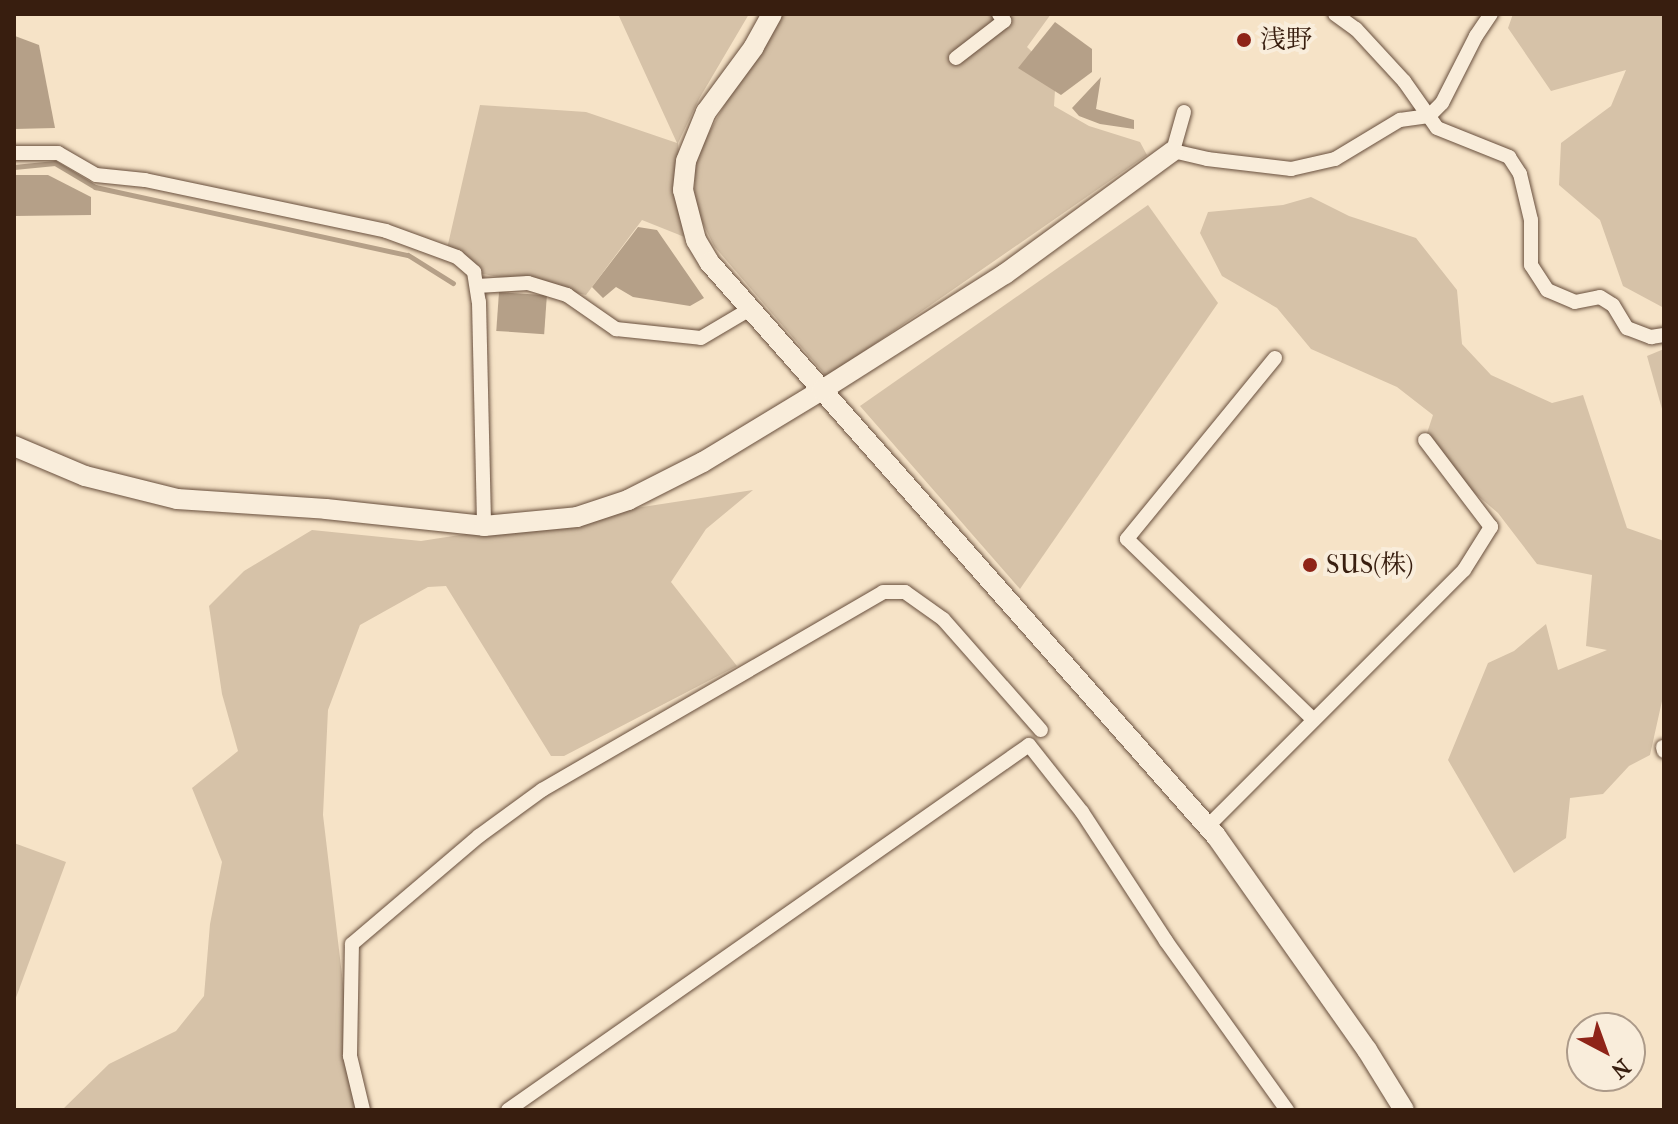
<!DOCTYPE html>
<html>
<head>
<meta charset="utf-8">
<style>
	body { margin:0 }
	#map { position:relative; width:1678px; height:1124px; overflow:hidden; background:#f6e3c7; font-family:"IM FELL French Canon","Noto Serif JP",serif }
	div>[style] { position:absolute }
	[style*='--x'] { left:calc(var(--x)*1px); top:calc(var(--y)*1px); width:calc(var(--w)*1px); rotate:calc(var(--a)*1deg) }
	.green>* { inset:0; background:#d6c2a8 }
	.water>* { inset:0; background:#b5a088; transform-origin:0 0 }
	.stream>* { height:5px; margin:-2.5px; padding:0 2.5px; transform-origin:2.5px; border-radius:2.5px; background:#b5a088 }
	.roads { filter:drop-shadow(0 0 2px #684f3d) drop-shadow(0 0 2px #684f3d) }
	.street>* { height:14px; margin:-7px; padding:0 7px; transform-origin:7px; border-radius:7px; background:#f9eddb }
	.secondary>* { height:20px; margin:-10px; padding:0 10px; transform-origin:10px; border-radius:10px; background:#f9eddb }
	.dots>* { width:22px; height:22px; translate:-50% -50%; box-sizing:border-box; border:4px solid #f9eddb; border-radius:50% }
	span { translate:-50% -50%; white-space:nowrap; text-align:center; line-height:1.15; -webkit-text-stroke:8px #f9eddb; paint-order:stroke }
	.poi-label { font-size:26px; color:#381e0f }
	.left { translate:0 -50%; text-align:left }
	.frame { position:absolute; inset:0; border:16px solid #381e0f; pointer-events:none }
	.north { position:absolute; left:1566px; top:1012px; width:80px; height:80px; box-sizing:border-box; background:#f9eddb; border:2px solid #ac9a89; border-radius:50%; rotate:139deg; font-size:22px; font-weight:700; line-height:32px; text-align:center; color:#381e0f }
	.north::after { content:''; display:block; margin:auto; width:28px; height:36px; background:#8f2418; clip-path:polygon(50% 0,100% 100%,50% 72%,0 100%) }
</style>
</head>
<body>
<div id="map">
	<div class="green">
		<i style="clip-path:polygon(618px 14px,749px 14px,699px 99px,678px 143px,687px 238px,642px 220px,586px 295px,474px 272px,446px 253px,480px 105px,586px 112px,677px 143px)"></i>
		<i style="clip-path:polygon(775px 14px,1051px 14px,1027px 47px,1056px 75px,1054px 106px,1089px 126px,1140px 142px,1147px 155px,827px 377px,714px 246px,694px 205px,695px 158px)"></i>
		<i style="clip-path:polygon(1513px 14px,1664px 14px,1664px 308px,1623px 286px,1600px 220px,1559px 185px,1561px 143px,1611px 106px,1626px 70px,1551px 91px,1508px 28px)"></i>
		<i style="clip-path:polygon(1311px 197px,1349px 216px,1416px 238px,1457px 290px,1462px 344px,1491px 375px,1552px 403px,1583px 395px,1627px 528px,1664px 541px,1664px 692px,1650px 755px,1629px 766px,1603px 794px,1570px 798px,1566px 838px,1514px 873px,1448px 760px,1488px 663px,1514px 651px,1546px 624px,1558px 670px,1607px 650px,1586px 646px,1592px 575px,1537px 564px,1498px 513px,1422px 448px,1433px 415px,1397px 387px,1311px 349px,1277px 308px,1222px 276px,1200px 233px,1208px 212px,1283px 205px)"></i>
		<i style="clip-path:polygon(1148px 205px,1218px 303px,1020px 589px,860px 406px)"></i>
		<i style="clip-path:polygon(1664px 349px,1664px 416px,1647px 356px)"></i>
		<i style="clip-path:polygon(753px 490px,706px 529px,671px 582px,737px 666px,564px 756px,551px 756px,446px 586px,428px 587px,360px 625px,328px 710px,323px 815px,354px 1076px,362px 1110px,62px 1110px,109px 1064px,176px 1031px,204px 996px,210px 924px,222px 862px,192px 788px,238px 751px,222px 694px,209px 606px,244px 571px,312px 530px,421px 541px)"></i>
		<i style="clip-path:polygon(14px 843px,66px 862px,14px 1003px)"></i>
	</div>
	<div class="water">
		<i style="clip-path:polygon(1055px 22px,1092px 49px,1092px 72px,1061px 95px,1018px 68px)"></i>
		<i style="clip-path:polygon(15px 36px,39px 45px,55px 128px,14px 129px)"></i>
		<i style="clip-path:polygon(1101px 77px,1096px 109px,1134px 120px,1134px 129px,1100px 124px,1079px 116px,1072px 108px)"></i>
		<i style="clip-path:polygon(14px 175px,48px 175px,91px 197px,91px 215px,14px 216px)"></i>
		<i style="clip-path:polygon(638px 227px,657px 230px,704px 298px,690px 306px,633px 297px,616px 287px,603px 298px,592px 287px)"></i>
		<i style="left:499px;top:292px;width:48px;height:39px;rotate:4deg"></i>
	</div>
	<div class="stream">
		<i style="--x:14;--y:167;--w:41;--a:-5.6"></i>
		<i style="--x:55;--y:163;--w:47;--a:31"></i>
		<i style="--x:95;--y:187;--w:320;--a:12.3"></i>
		<i style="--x:408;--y:255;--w:53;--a:31.9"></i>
	</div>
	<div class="roads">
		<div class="street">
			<i style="--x:1335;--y:14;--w:26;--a:36"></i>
			<i style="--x:1356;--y:29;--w:71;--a:47.3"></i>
			<i style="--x:1404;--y:81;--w:57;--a:54.9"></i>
			<i style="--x:1437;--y:128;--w:78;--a:21.9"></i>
			<i style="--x:1509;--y:157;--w:20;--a:57"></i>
			<i style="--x:1520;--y:174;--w:47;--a:76.6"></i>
			<i style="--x:1531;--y:220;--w:45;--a:90"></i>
			<i style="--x:1531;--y:265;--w:30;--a:57"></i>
			<i style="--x:1547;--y:290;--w:30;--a:23"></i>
			<i style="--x:1575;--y:302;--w:25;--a:-11"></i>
			<i style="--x:1600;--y:297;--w:15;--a:32"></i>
			<i style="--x:1613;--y:305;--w:27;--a:59"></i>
			<i style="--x:1627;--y:328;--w:26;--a:21"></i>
			<i style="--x:1651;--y:337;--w:13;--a:-9"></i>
			<i style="--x:956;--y:58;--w:61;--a:-37.6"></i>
			<i style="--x:1004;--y:21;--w:9;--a:-126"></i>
			<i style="--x:1184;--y:112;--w:41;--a:105.8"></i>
			<i style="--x:1173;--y:151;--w:35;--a:13"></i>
			<i style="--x:1207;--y:159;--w:85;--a:6.8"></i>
			<i style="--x:1291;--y:169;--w:45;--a:-12.8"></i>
			<i style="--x:1335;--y:159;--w:76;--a:-31"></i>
			<i style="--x:1400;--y:120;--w:29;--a:-8"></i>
			<i style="--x:1429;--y:116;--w:18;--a:-45"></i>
			<i style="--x:1442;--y:103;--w:75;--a:-63.1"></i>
			<i style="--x:1476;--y:36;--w:27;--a:-56"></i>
			<i style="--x:14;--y:153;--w:44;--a:0"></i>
			<i style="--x:58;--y:153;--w:44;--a:30.1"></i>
			<i style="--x:96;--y:175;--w:49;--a:5.8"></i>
			<i style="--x:145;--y:180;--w:246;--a:11.9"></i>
			<i style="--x:386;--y:231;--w:76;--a:20.1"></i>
			<i style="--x:457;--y:257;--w:23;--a:41"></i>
			<i style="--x:474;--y:272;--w:30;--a:81"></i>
			<i style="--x:479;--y:302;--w:224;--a:88.7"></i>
			<i style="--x:477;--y:286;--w:51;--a:-3.4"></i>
			<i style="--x:528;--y:283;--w:41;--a:17.1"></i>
			<i style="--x:567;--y:295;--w:60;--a:34.8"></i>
			<i style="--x:616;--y:329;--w:85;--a:6"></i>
			<i style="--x:701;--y:338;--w:57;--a:-30.6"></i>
			<i style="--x:1275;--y:358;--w:234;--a:129.3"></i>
			<i style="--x:1127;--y:539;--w:260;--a:44.1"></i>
			<i style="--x:1663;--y:747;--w:4;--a:76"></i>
			<i style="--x:1207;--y:827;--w:363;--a:-45"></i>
			<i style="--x:1464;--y:570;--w:51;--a:-57.9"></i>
			<i style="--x:1491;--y:527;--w:109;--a:-127.2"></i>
			<i style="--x:363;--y:1110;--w:56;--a:-103.5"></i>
			<i style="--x:350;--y:1056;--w:112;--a:-89"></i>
			<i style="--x:352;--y:944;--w:167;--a:-40.4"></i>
			<i style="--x:479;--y:836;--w:78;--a:-36.1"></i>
			<i style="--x:542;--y:790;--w:394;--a:-30.1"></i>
			<i style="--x:883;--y:592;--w:22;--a:0"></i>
			<i style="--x:905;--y:592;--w:47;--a:35.4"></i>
			<i style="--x:943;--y:619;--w:148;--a:48.6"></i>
			<i style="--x:508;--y:1110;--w:636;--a:-35.01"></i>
			<i style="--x:1029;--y:745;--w:85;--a:51.7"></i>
			<i style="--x:1082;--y:812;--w:154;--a:56.9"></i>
			<i style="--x:1166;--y:941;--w:208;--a:54.4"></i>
		</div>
		<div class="secondary">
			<i style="--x:772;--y:14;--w:38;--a:119"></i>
			<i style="--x:754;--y:47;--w:81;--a:126.4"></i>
			<i style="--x:706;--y:112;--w:53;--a:112.2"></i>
			<i style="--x:686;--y:161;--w:29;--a:96"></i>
			<i style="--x:683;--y:190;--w:52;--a:75.4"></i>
			<i style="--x:696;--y:240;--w:26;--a:59"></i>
			<i style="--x:709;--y:262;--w:766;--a:48.55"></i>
			<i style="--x:1216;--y:836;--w:262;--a:54.8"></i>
			<i style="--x:1367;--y:1050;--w:70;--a:58.3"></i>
			<i style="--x:14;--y:446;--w:77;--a:22.9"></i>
			<i style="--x:85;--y:476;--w:95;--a:14"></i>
			<i style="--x:177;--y:499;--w:149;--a:3.8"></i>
			<i style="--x:326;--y:509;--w:159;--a:6.1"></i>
			<i style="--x:484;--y:526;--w:93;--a:-5.5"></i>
			<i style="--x:577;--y:517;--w:54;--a:-18.4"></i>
			<i style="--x:628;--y:500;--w:84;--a:-26.9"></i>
			<i style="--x:703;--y:462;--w:139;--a:-31.2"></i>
			<i style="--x:822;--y:390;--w:217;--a:-32.4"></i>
			<i style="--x:1005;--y:274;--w:208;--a:-36.2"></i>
		</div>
	</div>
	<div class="dots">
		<i style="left:1244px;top:40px;background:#8f2418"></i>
		<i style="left:1310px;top:565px;background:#8f2418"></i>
	</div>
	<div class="poi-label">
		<span class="left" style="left:1260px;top:40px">浅野</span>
		<span class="left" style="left:1326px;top:565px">SUS(株)</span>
	</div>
	<div class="frame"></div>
	<div class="north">N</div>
</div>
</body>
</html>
